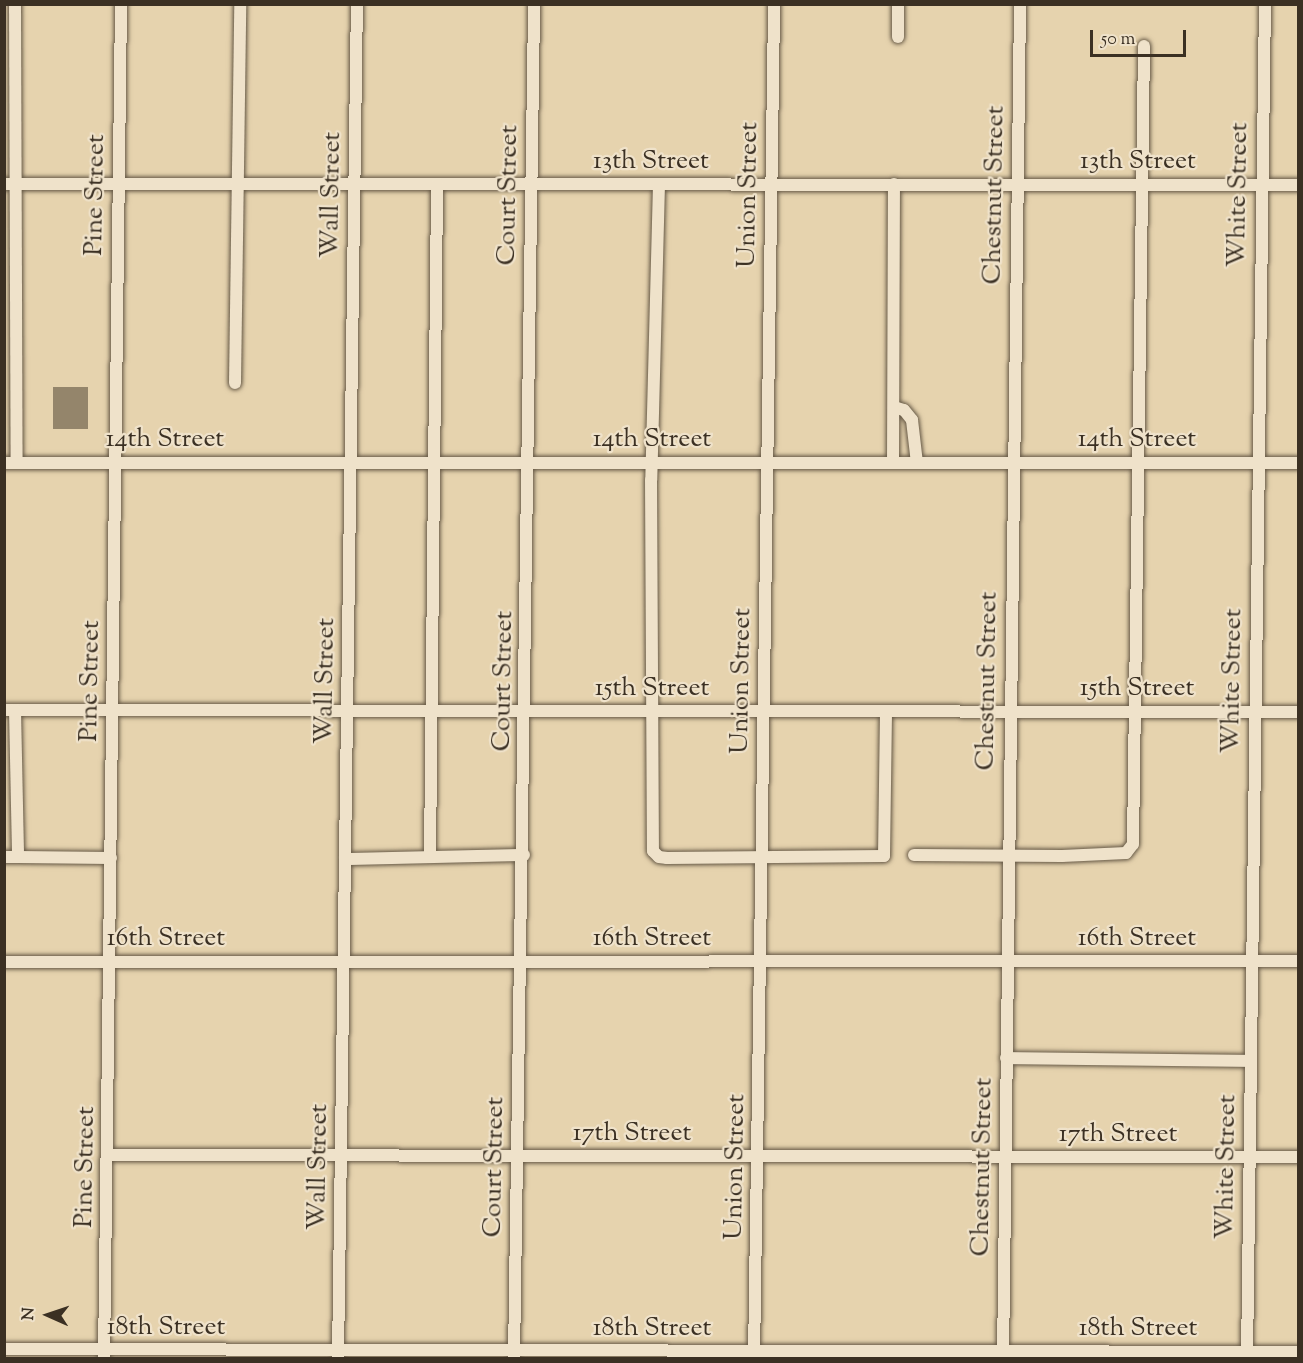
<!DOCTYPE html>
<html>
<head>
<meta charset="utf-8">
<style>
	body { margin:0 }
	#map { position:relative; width:1303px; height:1363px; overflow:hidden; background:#e6d3ae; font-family:"Sorts Mill Goudy",serif }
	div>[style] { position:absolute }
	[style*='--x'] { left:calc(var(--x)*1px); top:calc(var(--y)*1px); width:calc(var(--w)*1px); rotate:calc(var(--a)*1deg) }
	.building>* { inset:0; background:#94856b; transform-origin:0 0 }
	.roads { filter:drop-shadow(0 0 2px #665946) drop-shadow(0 0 2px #665946) }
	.minor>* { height:12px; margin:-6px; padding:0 6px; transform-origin:6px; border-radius:6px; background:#efe2ca }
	span { translate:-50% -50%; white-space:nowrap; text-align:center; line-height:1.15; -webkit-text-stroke:4.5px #efe2ca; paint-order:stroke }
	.street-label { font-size:26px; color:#3b3023 }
	.frame { position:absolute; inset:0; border:6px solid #3b3023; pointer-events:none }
	.north { position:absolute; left:18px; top:1285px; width:60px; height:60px; -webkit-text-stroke:4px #efe2ca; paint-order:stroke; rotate:273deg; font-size:16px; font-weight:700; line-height:24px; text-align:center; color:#3b3023 }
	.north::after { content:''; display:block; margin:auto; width:21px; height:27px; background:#3b3023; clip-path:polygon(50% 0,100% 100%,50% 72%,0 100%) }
	.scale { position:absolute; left:1090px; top:30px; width:96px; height:27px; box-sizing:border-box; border:3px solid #3b3023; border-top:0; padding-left:8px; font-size:18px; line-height:21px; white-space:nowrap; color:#3b3023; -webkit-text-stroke:4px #efe2ca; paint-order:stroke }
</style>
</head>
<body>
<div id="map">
	<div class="building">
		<i style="left:53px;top:387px;width:35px;height:42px"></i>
	</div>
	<div class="roads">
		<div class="minor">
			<i style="--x:15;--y:4;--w:459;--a:89.8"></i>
			<i style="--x:898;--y:4;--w:33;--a:90"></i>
			<i style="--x:4;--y:184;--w:1294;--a:0.04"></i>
			<i style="--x:659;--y:184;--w:296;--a:91.5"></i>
			<i style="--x:651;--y:480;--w:371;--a:89.7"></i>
			<i style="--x:653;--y:851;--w:8;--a:45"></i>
			<i style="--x:659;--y:857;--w:8;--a:7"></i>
			<i style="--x:667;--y:858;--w:217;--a:-0.5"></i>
			<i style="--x:884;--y:856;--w:144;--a:-89.2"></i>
			<i style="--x:235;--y:383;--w:379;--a:-89.2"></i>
			<i style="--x:894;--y:407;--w:10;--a:17"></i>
			<i style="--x:904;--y:410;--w:13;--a:51"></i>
			<i style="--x:912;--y:420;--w:43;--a:83.4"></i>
			<i style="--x:893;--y:462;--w:278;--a:-89.8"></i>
			<i style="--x:4;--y:463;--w:1294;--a:0"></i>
			<i style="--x:4;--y:710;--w:1294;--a:0.09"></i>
			<i style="--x:15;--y:710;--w:147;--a:88.8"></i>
			<i style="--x:18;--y:857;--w:93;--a:0.6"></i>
			<i style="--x:914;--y:855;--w:148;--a:0.4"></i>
			<i style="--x:1062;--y:856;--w:64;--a:-2.7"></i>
			<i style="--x:1126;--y:853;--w:11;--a:-52"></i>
			<i style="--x:1133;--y:844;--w:798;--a:-89.21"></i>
			<i style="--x:4;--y:857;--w:14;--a:0"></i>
			<i style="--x:430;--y:857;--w:673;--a:-89.4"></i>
			<i style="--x:345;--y:859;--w:179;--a:-1.3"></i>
			<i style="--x:4;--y:962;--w:1294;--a:-0.04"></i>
			<i style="--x:1006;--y:1058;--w:245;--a:0.7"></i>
			<i style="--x:109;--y:1155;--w:1189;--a:0.1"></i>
			<i style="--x:4;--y:1349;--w:1294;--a:0.13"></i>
			<i style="--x:104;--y:1358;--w:1354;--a:-89.28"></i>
			<i style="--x:338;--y:1358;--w:1354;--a:-89.2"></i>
			<i style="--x:514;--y:1358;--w:1354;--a:-89.15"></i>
			<i style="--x:754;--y:1358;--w:1354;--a:-89.15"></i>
			<i style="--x:1003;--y:1358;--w:1354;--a:-89.28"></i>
			<i style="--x:1247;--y:1358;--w:1354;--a:-89.24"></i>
		</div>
	</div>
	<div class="street-label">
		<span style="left:651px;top:162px">13th Street</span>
		<span style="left:1138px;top:162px">13th Street</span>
		<span style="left:96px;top:195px;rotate:-89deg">Pine Street</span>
		<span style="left:332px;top:195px;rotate:-89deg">Wall Street</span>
		<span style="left:509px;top:195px;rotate:-89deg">Court Street</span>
		<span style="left:749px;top:195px;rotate:-89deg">Union Street</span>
		<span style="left:995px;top:195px;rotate:-89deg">Chestnut Street</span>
		<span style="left:1239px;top:195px;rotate:-89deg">White Street</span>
		<span style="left:165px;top:440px">14th Street</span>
		<span style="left:652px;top:440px">14th Street</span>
		<span style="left:1137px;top:440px">14th Street</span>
		<span style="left:91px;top:681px;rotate:-89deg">Pine Street</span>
		<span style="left:326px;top:681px;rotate:-89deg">Wall Street</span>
		<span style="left:504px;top:681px;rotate:-89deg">Court Street</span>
		<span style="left:742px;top:681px;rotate:-89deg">Union Street</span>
		<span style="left:988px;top:681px;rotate:-89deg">Chestnut Street</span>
		<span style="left:1233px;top:681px;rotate:-89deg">White Street</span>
		<span style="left:652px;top:689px">15th Street</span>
		<span style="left:1137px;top:689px">15th Street</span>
		<span style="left:166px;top:939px">16th Street</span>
		<span style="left:652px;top:939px">16th Street</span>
		<span style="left:1137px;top:939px">16th Street</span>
		<span style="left:632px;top:1134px">17th Street</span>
		<span style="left:1118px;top:1135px">17th Street</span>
		<span style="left:86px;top:1167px;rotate:-89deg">Pine Street</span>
		<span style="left:319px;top:1167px;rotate:-89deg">Wall Street</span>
		<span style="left:495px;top:1167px;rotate:-89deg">Court Street</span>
		<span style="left:736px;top:1167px;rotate:-89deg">Union Street</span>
		<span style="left:983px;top:1167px;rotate:-89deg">Chestnut Street</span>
		<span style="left:1227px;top:1167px;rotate:-89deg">White Street</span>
		<span style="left:166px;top:1328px">18th Street</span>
		<span style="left:652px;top:1329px">18th Street</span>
		<span style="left:1138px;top:1329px">18th Street</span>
	</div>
	<div class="frame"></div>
	<div class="north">N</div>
	<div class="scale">50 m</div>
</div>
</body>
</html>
